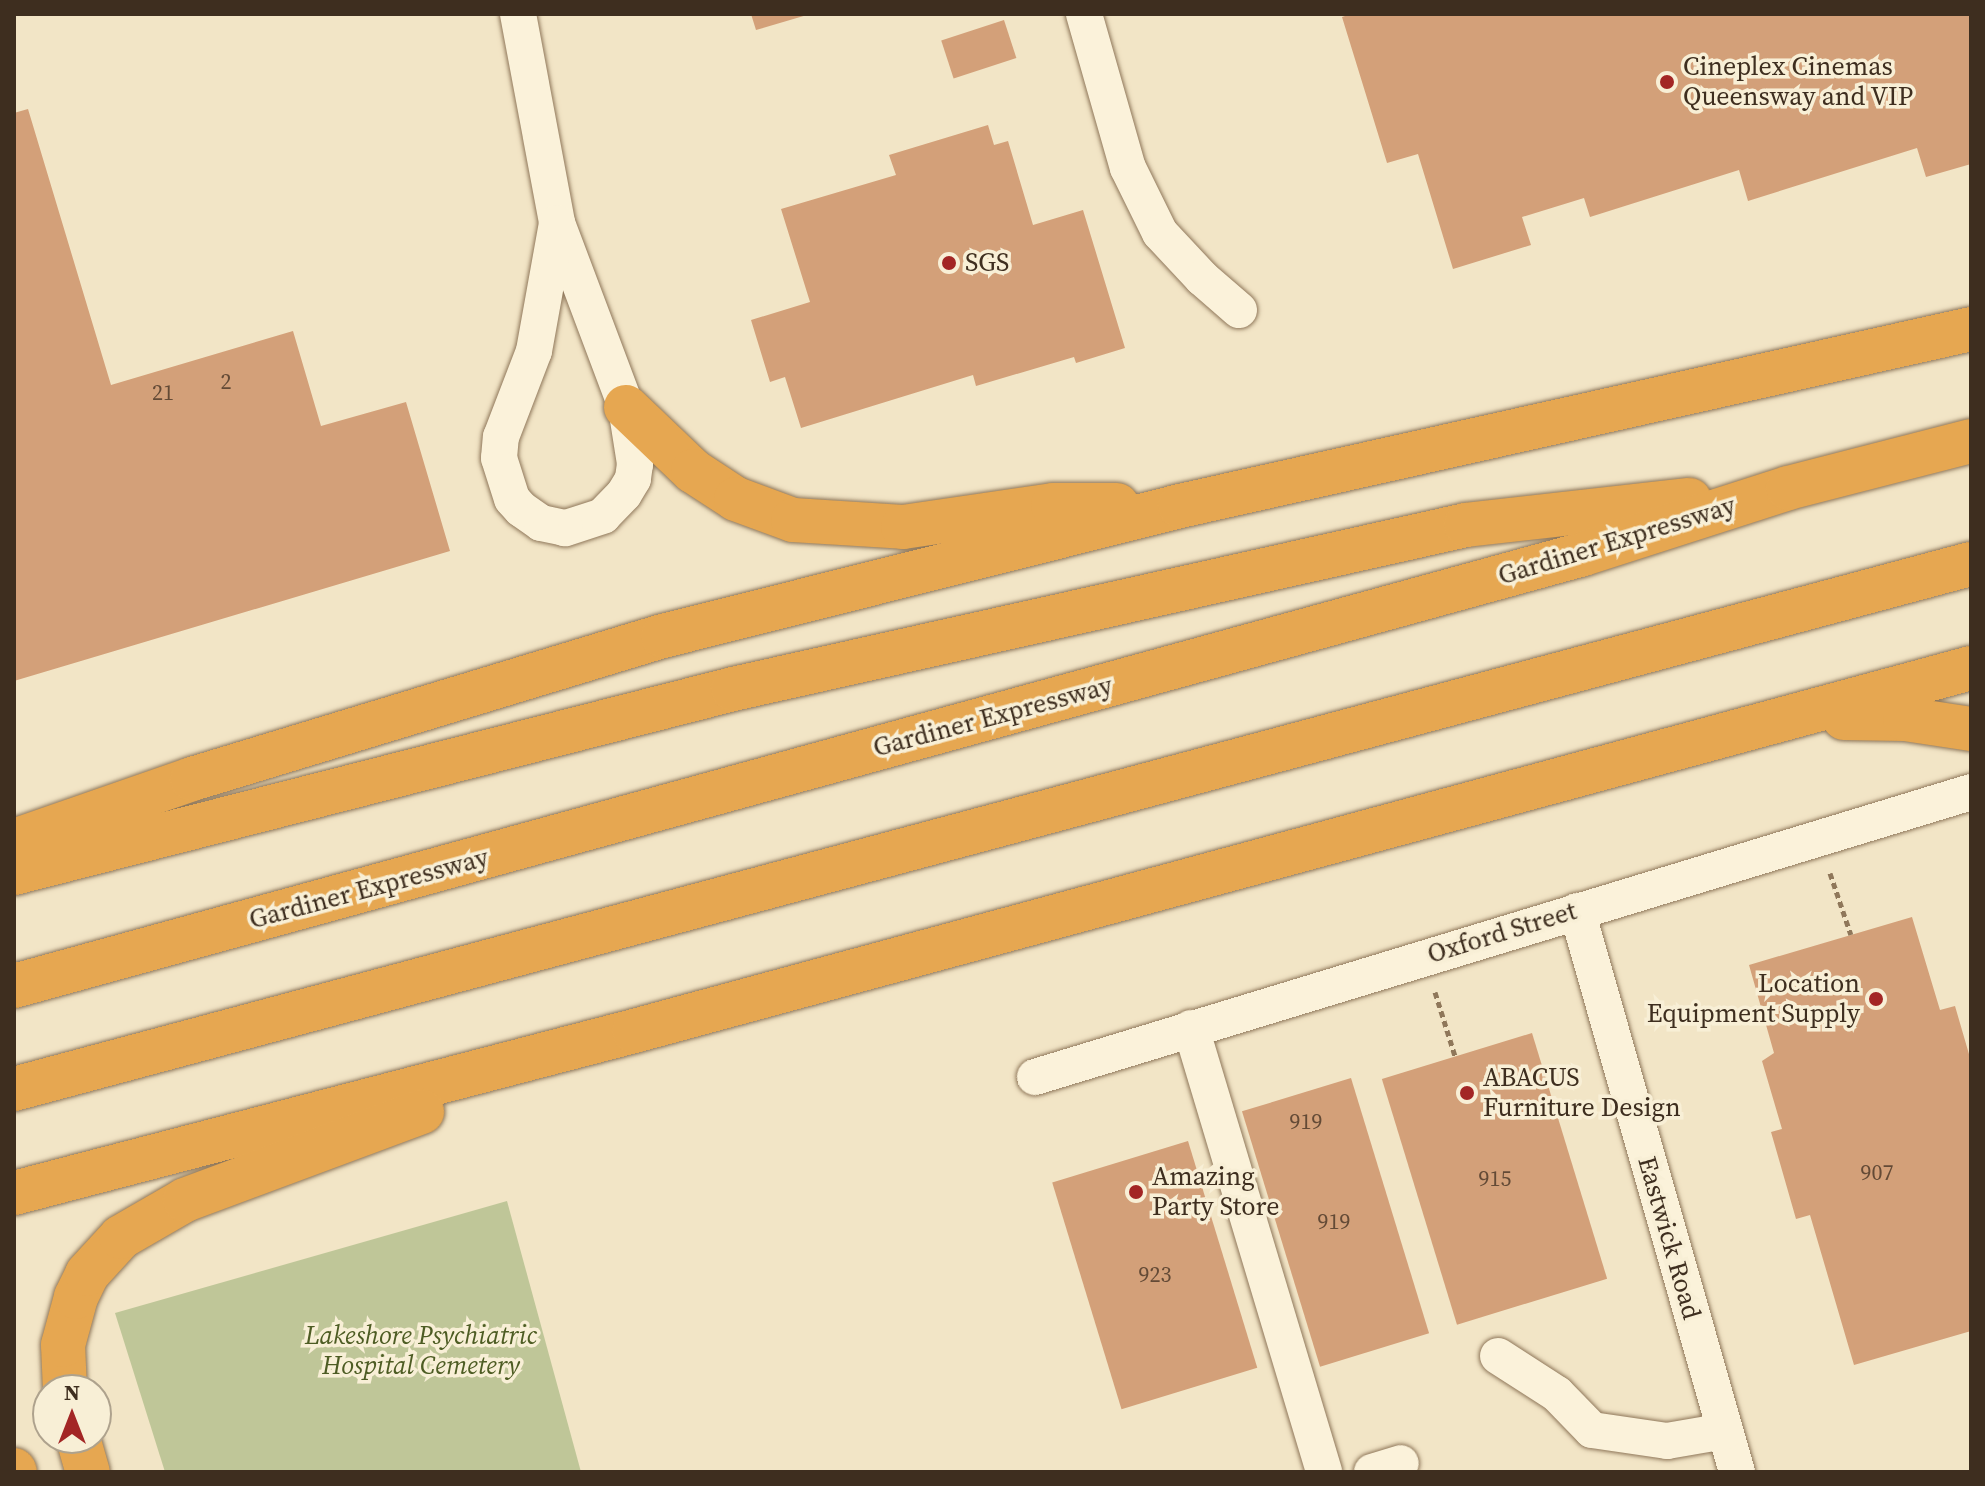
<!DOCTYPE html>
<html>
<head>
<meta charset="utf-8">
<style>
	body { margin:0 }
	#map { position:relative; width:1985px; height:1486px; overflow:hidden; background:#f2e5c6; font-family:"Source Serif 4",serif }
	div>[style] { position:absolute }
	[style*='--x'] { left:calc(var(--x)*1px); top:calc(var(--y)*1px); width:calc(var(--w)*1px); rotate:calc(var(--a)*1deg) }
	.cemetery>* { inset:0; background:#bfc698 }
	.building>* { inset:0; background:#d3a079; transform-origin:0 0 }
	.path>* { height:5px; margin-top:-2.5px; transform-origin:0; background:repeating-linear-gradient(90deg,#8f775a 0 6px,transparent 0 10px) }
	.roads { filter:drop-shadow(0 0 2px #8f775a) drop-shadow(0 0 2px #8f775a) }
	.minor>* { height:36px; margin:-18px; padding:0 18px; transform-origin:18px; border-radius:18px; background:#fbf2da }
	.highway>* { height:44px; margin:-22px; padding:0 22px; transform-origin:22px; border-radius:22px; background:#e6a751 }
	.dots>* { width:22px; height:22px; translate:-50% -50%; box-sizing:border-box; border:4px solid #f8efd6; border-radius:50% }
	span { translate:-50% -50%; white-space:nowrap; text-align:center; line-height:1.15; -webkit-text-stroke:7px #f8efd6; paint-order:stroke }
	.number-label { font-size:22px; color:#634a36 }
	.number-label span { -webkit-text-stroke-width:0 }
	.poi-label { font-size:26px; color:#3e2e1f }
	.left { translate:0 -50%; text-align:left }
	.right { translate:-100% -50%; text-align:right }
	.street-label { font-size:26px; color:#3e2e1f }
	.park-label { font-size:26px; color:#4d5c23; font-style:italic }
	.frame { position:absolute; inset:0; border:16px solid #3e2e1f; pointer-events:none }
	.north { position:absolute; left:32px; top:1374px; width:80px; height:80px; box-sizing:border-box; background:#f8efd6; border:2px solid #aea28d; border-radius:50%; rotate:0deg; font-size:22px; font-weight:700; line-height:32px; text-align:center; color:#3e2e1f }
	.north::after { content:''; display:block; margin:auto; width:28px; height:36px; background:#a32625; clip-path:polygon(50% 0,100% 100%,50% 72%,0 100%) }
</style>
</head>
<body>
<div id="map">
	<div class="cemetery">
		<i style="clip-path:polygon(507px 1201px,581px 1472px,165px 1472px,115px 1313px)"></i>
	</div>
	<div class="building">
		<i style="clip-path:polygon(751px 14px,807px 14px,807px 15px,756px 30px)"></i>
		<i style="clip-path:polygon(1351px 14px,1971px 14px,1971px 164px,1926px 177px,1917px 148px,1748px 201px,1739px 170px,1590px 217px,1584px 198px,1522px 217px,1531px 245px,1453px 269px,1418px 154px,1387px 163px,1342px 17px)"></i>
		<i style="left:1004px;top:20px;width:40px;height:66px;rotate:72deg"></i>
		<i style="clip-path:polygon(28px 109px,111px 385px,293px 331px,321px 426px,406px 402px,450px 551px,14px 681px,14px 113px)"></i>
		<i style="clip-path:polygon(988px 125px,994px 145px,1008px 141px,1033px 225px,1083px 210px,1125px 348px,1076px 363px,1074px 357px,976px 386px,973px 375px,801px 428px,785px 377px,770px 382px,751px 320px,810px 302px,781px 209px,896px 175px,889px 155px)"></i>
		<i style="clip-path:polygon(1912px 917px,1940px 1010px,1955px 1006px,1971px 1061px,1971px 1331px,1854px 1365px,1810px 1215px,1796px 1219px,1771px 1132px,1782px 1129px,1762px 1061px,1774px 1053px,1749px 965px)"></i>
		<i style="left:1532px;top:1033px;width:257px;height:157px;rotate:73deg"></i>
		<i style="left:1351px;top:1078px;width:267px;height:114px;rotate:73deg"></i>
		<i style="left:1188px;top:1141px;width:237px;height:142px;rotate:73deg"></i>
	</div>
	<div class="path">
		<i style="--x:1830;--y:873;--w:65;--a:71.3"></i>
		<i style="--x:1435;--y:992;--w:67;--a:72.6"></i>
	</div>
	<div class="roads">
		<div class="minor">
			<i style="--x:518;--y:14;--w:213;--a:79.4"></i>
			<i style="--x:557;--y:223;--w:197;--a:69.4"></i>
			<i style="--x:626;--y:407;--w:58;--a:81"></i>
			<i style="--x:635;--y:464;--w:15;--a:98"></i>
			<i style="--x:633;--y:479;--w:17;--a:121"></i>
			<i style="--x:624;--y:494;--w:30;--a:134"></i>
			<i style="--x:603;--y:516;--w:40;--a:162"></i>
			<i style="--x:565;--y:528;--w:25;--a:-168"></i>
			<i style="--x:541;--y:523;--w:24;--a:-145"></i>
			<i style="--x:521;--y:509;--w:13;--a:-132"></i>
			<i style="--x:512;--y:499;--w:43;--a:-107.6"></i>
			<i style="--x:499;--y:458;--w:21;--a:-85"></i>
			<i style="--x:501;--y:437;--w:92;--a:-69"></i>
			<i style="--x:534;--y:351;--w:130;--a:-79.8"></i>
			<i style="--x:1084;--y:14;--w:160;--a:74.1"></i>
			<i style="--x:1128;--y:168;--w:72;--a:63.8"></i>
			<i style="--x:1160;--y:233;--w:62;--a:47"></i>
			<i style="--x:1202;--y:278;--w:49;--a:40.9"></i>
			<i style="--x:1577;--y:911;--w:583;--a:74.08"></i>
			<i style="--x:1191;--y:1028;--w:463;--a:73.3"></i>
			<i style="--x:1035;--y:1077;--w:978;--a:-16.93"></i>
			<i style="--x:1498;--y:1356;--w:70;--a:32.8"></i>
			<i style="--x:1557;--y:1394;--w:50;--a:45.8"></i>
			<i style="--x:1592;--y:1430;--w:76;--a:8.3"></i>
			<i style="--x:1667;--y:1441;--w:59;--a:-9.8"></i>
			<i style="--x:1372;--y:1472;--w:30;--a:-17"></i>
		</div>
		<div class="highway">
			<i style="--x:626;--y:407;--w:93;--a:43.7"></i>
			<i style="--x:693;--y:471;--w:51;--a:33.1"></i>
			<i style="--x:736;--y:499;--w:61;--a:20.2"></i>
			<i style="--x:793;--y:520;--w:110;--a:3.6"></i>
			<i style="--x:903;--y:527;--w:152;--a:-8.3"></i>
			<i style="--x:1053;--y:505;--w:64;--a:0"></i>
			<i style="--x:1844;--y:718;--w:61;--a:0.9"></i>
			<i style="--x:1905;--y:719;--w:67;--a:8.6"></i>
			<i style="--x:14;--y:841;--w:188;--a:-19.2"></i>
			<i style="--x:192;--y:779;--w:492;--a:-16.9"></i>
			<i style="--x:663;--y:636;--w:533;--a:-14.11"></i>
			<i style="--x:1180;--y:506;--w:811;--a:-12.61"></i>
			<i style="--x:14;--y:873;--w:742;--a:-14.35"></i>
			<i style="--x:733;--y:689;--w:751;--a:-12.61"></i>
			<i style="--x:1466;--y:525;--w:225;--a:-6.4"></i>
			<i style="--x:14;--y:986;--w:1627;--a:-15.39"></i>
			<i style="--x:1583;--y:554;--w:215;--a:-17.8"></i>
			<i style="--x:1788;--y:488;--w:189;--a:-14.4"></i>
			<i style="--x:14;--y:1089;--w:2026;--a:-15.02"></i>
			<i style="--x:14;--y:1193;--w:641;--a:-14.64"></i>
			<i style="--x:634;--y:1031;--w:1385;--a:-15.19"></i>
			<i style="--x:65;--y:1390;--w:45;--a:-92.5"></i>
			<i style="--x:63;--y:1345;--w:50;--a:-74.8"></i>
			<i style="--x:76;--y:1297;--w:25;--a:-64"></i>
			<i style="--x:87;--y:1274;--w:50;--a:-47.4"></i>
			<i style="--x:121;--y:1237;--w:74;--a:-30"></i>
			<i style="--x:185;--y:1200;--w:253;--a:-20.4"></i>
			<i style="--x:78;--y:1438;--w:35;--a:74"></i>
			<i style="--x:14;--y:1470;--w:2;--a:63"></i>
		</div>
	</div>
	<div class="dots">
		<i style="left:1667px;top:82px;background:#a32625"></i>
		<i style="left:949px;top:263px;background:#a32625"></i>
		<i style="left:1876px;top:999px;background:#a32625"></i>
		<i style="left:1467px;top:1093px;background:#a32625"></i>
		<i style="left:1136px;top:1192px;background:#a32625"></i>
	</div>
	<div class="number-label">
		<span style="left:226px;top:382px">2</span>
		<span style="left:163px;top:393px">21</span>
		<span style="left:1306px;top:1122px">919</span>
		<span style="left:1877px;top:1173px">907</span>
		<span style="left:1495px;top:1179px">915</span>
		<span style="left:1334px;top:1222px">919</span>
		<span style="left:1155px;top:1275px">923</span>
	</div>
	<div class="poi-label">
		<span class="left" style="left:1683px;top:82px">Cineplex Cinemas<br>Queensway and VIP</span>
		<span class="left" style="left:965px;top:263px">SGS</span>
		<span class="right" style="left:1860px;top:999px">Location<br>Equipment Supply</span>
		<span class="left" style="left:1483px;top:1093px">ABACUS<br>Furniture Design</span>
		<span class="left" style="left:1152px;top:1192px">Amazing<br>Party Store</span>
	</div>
	<div class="street-label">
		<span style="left:1617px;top:541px;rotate:-17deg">Gardiner Expressway</span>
		<span style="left:993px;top:717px;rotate:-15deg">Gardiner Expressway</span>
		<span style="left:369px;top:889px;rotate:-15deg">Gardiner Expressway</span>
		<span style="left:1502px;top:933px;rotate:-17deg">Oxford Street</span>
		<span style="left:1669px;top:1238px;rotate:74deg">Eastwick Road</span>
	</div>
	<div class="park-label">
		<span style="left:421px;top:1351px">Lakeshore Psychiatric<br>Hospital Cemetery</span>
	</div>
	<div class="frame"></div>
	<div class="north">N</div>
</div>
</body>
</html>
